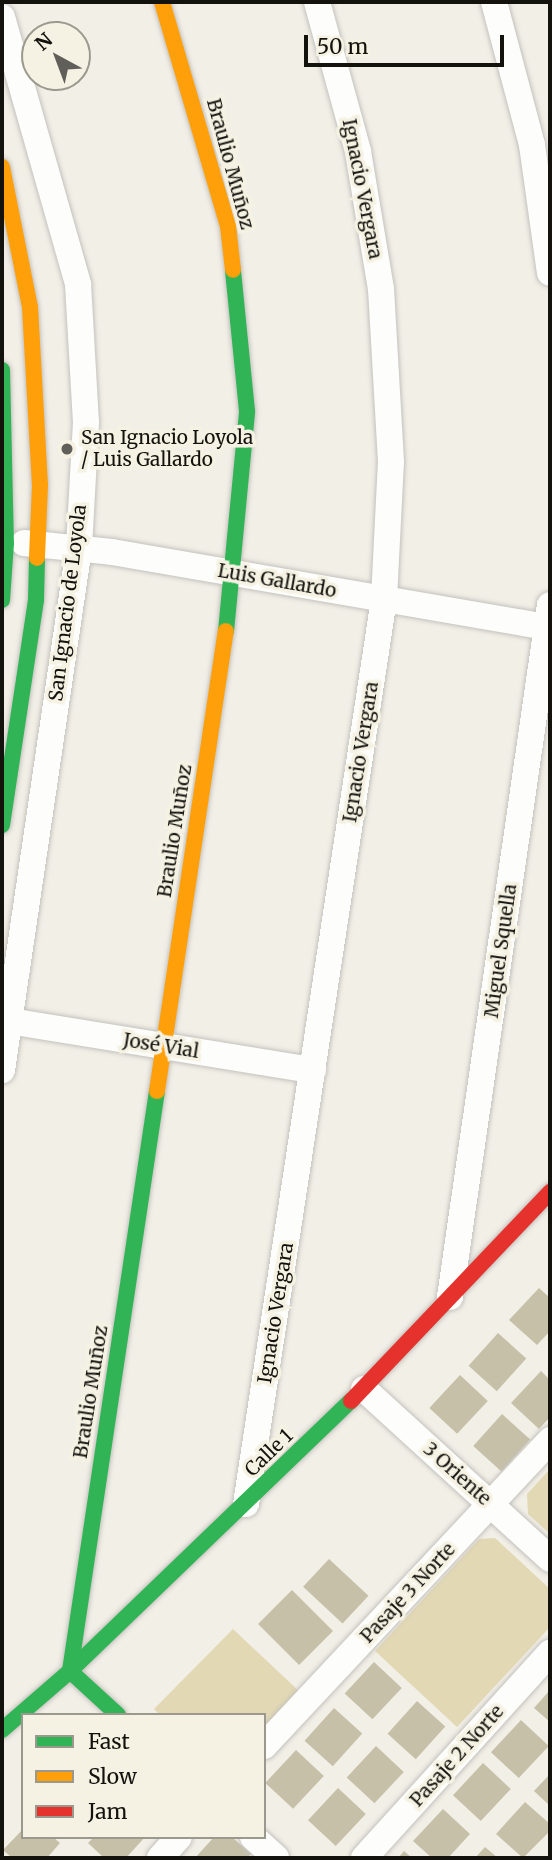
<!DOCTYPE html>
<html>
<head>
<meta charset="utf-8">
<style>
	body { margin:0 }
	#map { position:relative; width:552px; height:1860px; overflow:hidden; background:#f2efe7; font-family:Merriweather,serif }
	div>[style] { position:absolute }
	[style*='--x'] { left:calc(var(--x)*1px); top:calc(var(--y)*1px); width:calc(var(--w)*1px); rotate:calc(var(--a)*1deg) }
	.green>* { inset:0; background:#e2d8b4 }
	.building>* { inset:0; background:#c6c0a8; transform-origin:0 0 }
	.roads { filter:drop-shadow(0 0 2px #c4c2bd) drop-shadow(0 0 2px #c4c2bd) }
	.street>* { height:26px; margin:-13px; padding:0 13px; transform-origin:13px; border-radius:13px; background:#fdfdfb }
	.fast>* { height:16px; margin:-8px; padding:0 8px; transform-origin:8px; border-radius:8px; background:#30b455 }
	.slow>* { height:16px; margin:-8px; padding:0 8px; transform-origin:8px; border-radius:8px; background:#ff9f0a }
	.jam>* { height:16px; margin:-8px; padding:0 8px; transform-origin:8px; border-radius:8px; background:#e5322d }
	.dots>* { width:19px; height:19px; translate:-50% -50%; box-sizing:border-box; border:4px solid #f6f2e3; border-radius:50% }
	span { translate:-50% -50%; white-space:nowrap; text-align:center; line-height:1.15; -webkit-text-stroke:7px #f6f2e3; paint-order:stroke }
	.street-label { font-size:19px; color:#13120d }
	.poi-label { font-size:19px; color:#13120d }
	.left { translate:0 -50%; text-align:left }
	.frame { position:absolute; inset:0; border:4px solid #13120d; pointer-events:none }
	.legend { position:absolute; left:21px; top:1713px; width:245px; height:126px; box-sizing:border-box; background:#f6f2e3; border:2px solid #9b988d; margin:0; padding:9px 12px; list-style:none; font-size:21px; color:#13120d }
	.legend li { display:flex; align-items:center; gap:14px; height:35px }
	.legend b { width:35px; border:2px solid #9b988d }
	.north { position:absolute; left:21px; top:21px; width:70px; height:70px; box-sizing:border-box; background:#f6f2e3; border:2px solid #9b988d; border-radius:50%; rotate:319deg; font-size:19px; font-weight:700; line-height:28px; text-align:center; color:#13120d }
	.north::after { content:''; display:block; margin:auto; width:24px; height:32px; background:#615f59; clip-path:polygon(50% 0,100% 100%,50% 72%,0 100%) }
	.scale { position:absolute; left:304px; top:35px; width:200px; height:32px; box-sizing:border-box; border:4px solid #13120d; border-top:0; padding-left:9px; font-size:21px; line-height:24px; white-space:nowrap; color:#13120d; -webkit-text-stroke:5px #f6f2e3; paint-order:stroke }
</style>
</head>
<body>
<div id="map">
	<div class="green">
		<i style="clip-path:polygon(550px 1469px,550px 1534px,528px 1514px,527px 1494px)"></i>
		<i style="clip-path:polygon(495px 1538px,550px 1589px,550px 1627px,457px 1727px,375px 1651px,479px 1539px)"></i>
		<i style="clip-path:polygon(233px 1629px,300px 1692px,264px 1729px,264px 1715px,160px 1715px,154px 1709px)"></i>
	</div>
	<div class="building">
		<i style="clip-path:polygon(539px 1288px,550px 1298px,550px 1331px,537px 1345px,509px 1320px)"></i>
		<i style="left:498px;top:1333px;width:38px;height:44px;rotate:42deg"></i>
		<i style="clip-path:polygon(541px 1371px,550px 1380px,550px 1417px,539px 1429px,511px 1403px)"></i>
		<i style="left:460px;top:1375px;width:38px;height:45px;rotate:43deg"></i>
		<i style="left:502px;top:1414px;width:38px;height:43px;rotate:42deg"></i>
		<i style="left:329px;top:1559px;width:54px;height:38px;rotate:43deg"></i>
		<i style="left:292px;top:1590px;width:58px;height:48px;rotate:45deg"></i>
		<i style="left:374px;top:1662px;width:38px;height:43px;rotate:43deg"></i>
		<i style="clip-path:polygon(550px 1690px,550px 1722px,534px 1708px)"></i>
		<i style="left:417px;top:1701px;width:38px;height:44px;rotate:42deg"></i>
		<i style="left:334px;top:1708px;width:38px;height:44px;rotate:42deg"></i>
		<i style="left:521px;top:1720px;width:38px;height:44px;rotate:43deg"></i>
		<i style="left:376px;top:1746px;width:38px;height:43px;rotate:43deg"></i>
		<i style="left:296px;top:1750px;width:38px;height:45px;rotate:43deg"></i>
		<i style="left:483px;top:1763px;width:38px;height:44px;rotate:43deg"></i>
		<i style="clip-path:polygon(550px 1774px,550px 1806px,534px 1791px)"></i>
		<i style="left:338px;top:1788px;width:38px;height:44px;rotate:43deg"></i>
		<i style="clip-path:polygon(525px 1802px,550px 1824px,550px 1831px,523px 1858px,496px 1834px)"></i>
		<i style="clip-path:polygon(443px 1809px,470px 1834px,448px 1858px,432px 1858px,413px 1841px)"></i>
		<i style="clip-path:polygon(23px 1829px,23px 1837px,53px 1837px,60px 1843px,47px 1858px,12px 1858px,3px 1850px)"></i>
		<i style="clip-path:polygon(94px 1837px,145px 1837px,126px 1858px,104px 1858px,88px 1843px)"></i>
		<i style="clip-path:polygon(214px 1837px,232px 1837px,251px 1854px,247px 1858px,195px 1858px)"></i>
		<i style="clip-path:polygon(485px 1847px,498px 1858px,475px 1858px)"></i>
		<i style="clip-path:polygon(404px 1851px,412px 1858px,398px 1858px)"></i>
	</div>
	<div class="roads">
		<div class="street">
			<i style="--x:494;--y:2;--w:148;--a:75.1"></i>
			<i style="--x:532;--y:145;--w:129;--a:82"></i>
			<i style="--x:2;--y:17;--w:278;--a:74.1"></i>
			<i style="--x:78;--y:284;--w:138;--a:86.7"></i>
			<i style="--x:86;--y:422;--w:126;--a:93.2"></i>
			<i style="--x:79;--y:548;--w:528;--a:98.39"></i>
			<i style="--x:24;--y:543;--w:88;--a:5.8"></i>
			<i style="--x:112;--y:552;--w:445;--a:9.8"></i>
			<i style="--x:9;--y:1021;--w:308;--a:9.2"></i>
			<i style="--x:450;--y:1297;--w:699;--a:-81.78"></i>
			<i style="--x:364;--y:1389;--w:252;--a:42.4"></i>
			<i style="--x:246;--y:1504;--w:915;--a:-81.33"></i>
			<i style="--x:384;--y:599;--w:137;--a:-87.1"></i>
			<i style="--x:391;--y:462;--w:173;--a:-93.3"></i>
			<i style="--x:381;--y:289;--w:140;--a:-99.5"></i>
			<i style="--x:358;--y:151;--w:155;--a:-105.4"></i>
			<i style="--x:264;--y:1746;--w:419;--a:-46.9"></i>
			<i style="--x:253;--y:1837;--w:31;--a:42"></i>
			<i style="--x:160;--y:1858;--w:28;--a:-48"></i>
			<i style="--x:364;--y:1858;--w:277;--a:-47.8"></i>
		</div>
		<div class="fast">
			<i style="--x:2;--y:370;--w:173;--a:88.7"></i>
			<i style="--x:6;--y:543;--w:57;--a:94"></i>
			<i style="--x:226;--y:631;--w:221;--a:-84.5"></i>
			<i style="--x:247;--y:411;--w:142;--a:-95.7"></i>
			<i style="--x:2;--y:825;--w:228;--a:-81.4"></i>
			<i style="--x:36;--y:600;--w:42;--a:-88.6"></i>
			<i style="--x:118;--y:1715;--w:65;--a:-137.5"></i>
			<i style="--x:70;--y:1671;--w:586;--a:-81.47"></i>
			<i style="--x:2;--y:1730;--w:90;--a:-40.9"></i>
			<i style="--x:70;--y:1671;--w:390;--a:-43.9"></i>
		</div>
		<div class="slow">
			<i style="--x:162;--y:2;--w:234;--a:73.6"></i>
			<i style="--x:228;--y:226;--w:44;--a:83.5"></i>
			<i style="--x:2;--y:167;--w:143;--a:78.7"></i>
			<i style="--x:30;--y:307;--w:178;--a:86.8"></i>
			<i style="--x:40;--y:485;--w:73;--a:92.4"></i>
			<i style="--x:157;--y:1091;--w:465;--a:-81.5"></i>
		</div>
		<div class="jam">
			<i style="--x:351;--y:1401;--w:289;--a:-46.4"></i>
		</div>
	</div>
	<div class="dots">
		<i style="left:67px;top:449px;background:#615f59"></i>
	</div>
	<div class="street-label">
		<span style="left:230px;top:164px;rotate:75deg">Braulio Muñoz</span>
		<span style="left:362px;top:189px;rotate:79deg">Ignacio Vergara</span>
		<span style="left:277px;top:581px;rotate:10deg">Luis Gallardo</span>
		<span style="left:68px;top:603px;rotate:-83deg">San Ignacio de Loyola</span>
		<span style="left:361px;top:752px;rotate:-81deg">Ignacio Vergara</span>
		<span style="left:175px;top:831px;rotate:-81deg">Braulio Muñoz</span>
		<span style="left:501px;top:951px;rotate:-82deg">Miguel Squella</span>
		<span style="left:161px;top:1046px;rotate:9deg">José Vial</span>
		<span style="left:276px;top:1313px;rotate:-81deg">Ignacio Vergara</span>
		<span style="left:91px;top:1392px;rotate:-81deg">Braulio Muñoz</span>
		<span style="left:269px;top:1453px;rotate:-44deg">Calle 1</span>
		<span style="left:457px;top:1474px;rotate:42deg">3 Oriente</span>
		<span style="left:408px;top:1593px;rotate:-47deg">Pasaje 3 Norte</span>
		<span style="left:457px;top:1756px;rotate:-48deg">Pasaje 2 Norte</span>
	</div>
	<div class="poi-label">
		<span class="left" style="left:81px;top:449px">San Ignacio Loyola<br>/ Luis Gallardo</span>
	</div>
	<div class="frame"></div>
	<ul class="legend">
	<li><b style="height:9px;background:#30b455"></b>Fast</li>
	<li><b style="height:9px;background:#ff9f0a"></b>Slow</li>
	<li><b style="height:9px;background:#e5322d"></b>Jam</li>
	</ul>
	<div class="north">N</div>
	<div class="scale">50 m</div>
</div>
</body>
</html>
